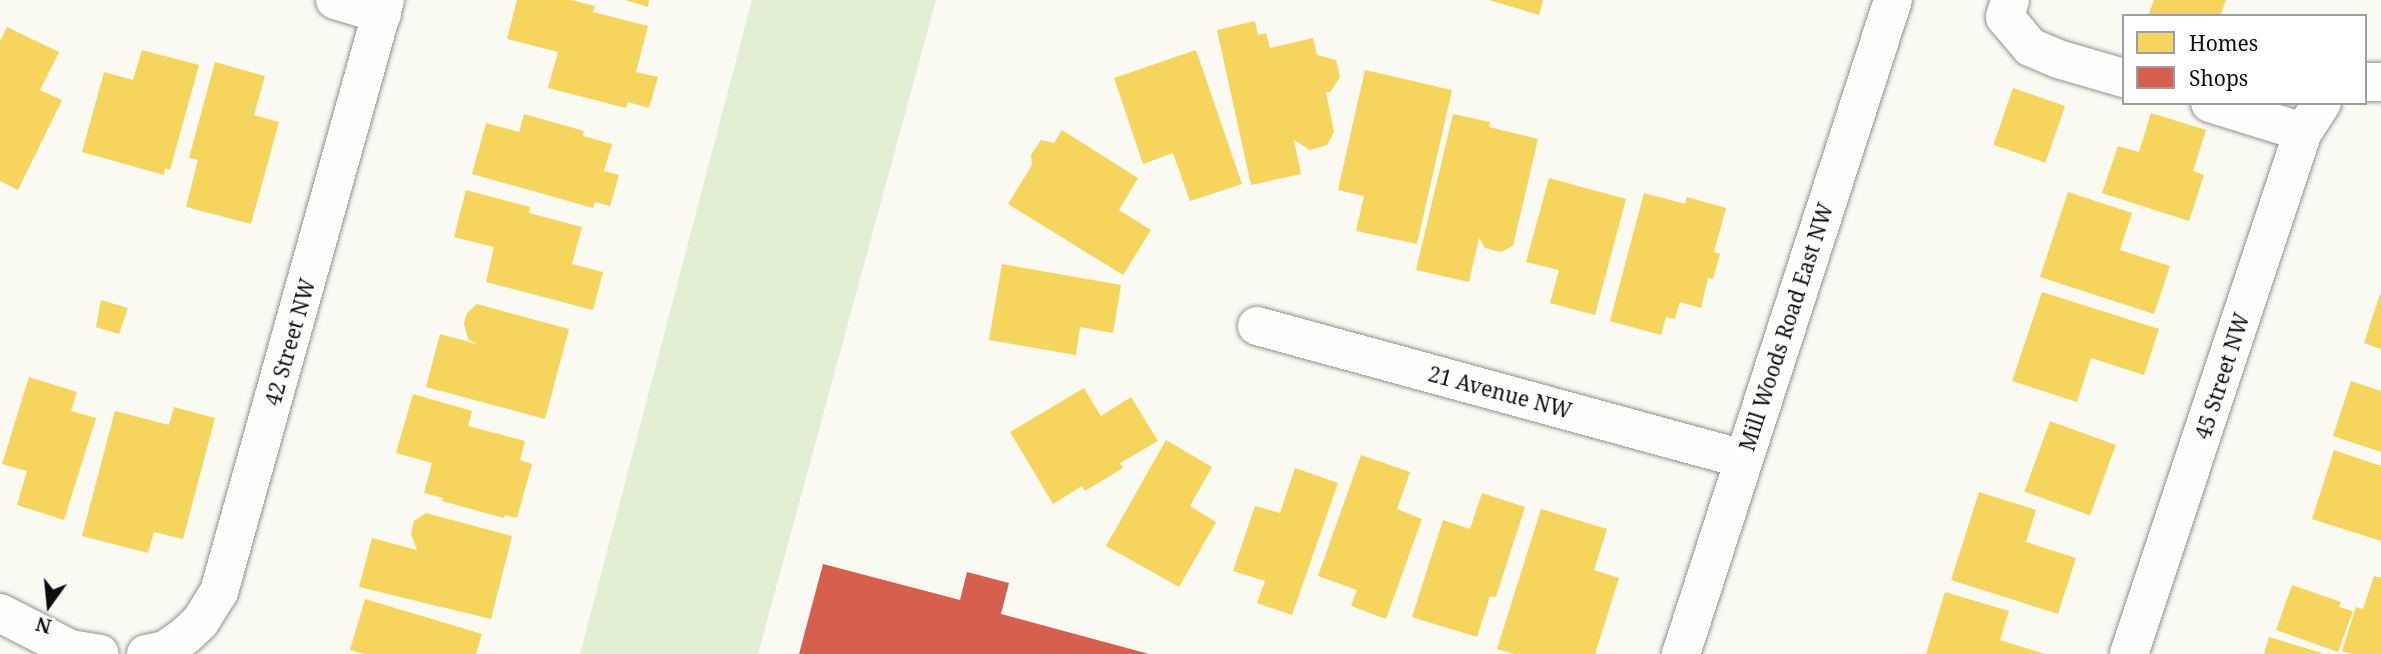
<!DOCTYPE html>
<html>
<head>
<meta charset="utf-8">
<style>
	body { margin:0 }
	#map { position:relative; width:2381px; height:654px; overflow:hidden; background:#faf9f2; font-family:"Noto Serif",serif }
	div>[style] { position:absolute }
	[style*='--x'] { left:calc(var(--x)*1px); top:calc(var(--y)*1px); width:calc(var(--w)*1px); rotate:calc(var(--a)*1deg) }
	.green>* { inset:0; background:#e2efd3 }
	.homes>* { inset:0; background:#f6d55c; transform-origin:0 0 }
	.shops>* { inset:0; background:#d6604d }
	.roads { filter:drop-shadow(0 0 2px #949390) drop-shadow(0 0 2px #949390) }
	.minor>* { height:38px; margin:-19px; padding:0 19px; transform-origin:19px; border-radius:19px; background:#fefefd }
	span { translate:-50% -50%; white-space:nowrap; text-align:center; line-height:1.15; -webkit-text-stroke:7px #fff; paint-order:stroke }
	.street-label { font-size:21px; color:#0d0d0d }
	.legend { position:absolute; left:2122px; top:14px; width:245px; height:91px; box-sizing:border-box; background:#fff; border:2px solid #9e9e9e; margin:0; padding:9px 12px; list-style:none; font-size:21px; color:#0d0d0d }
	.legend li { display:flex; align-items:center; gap:14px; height:35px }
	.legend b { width:35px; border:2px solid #9e9e9e }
	.north { position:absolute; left:14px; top:570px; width:70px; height:70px; -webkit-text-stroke:5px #fff; paint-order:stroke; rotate:195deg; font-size:19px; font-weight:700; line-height:28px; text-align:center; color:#0d0d0d }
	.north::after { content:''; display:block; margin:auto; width:24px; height:32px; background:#0d0d0d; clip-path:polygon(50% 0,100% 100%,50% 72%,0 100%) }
</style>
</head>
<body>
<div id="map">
	<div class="green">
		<i style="clip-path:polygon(752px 0,936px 0,758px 654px,580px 654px)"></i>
	</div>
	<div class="homes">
		<i style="clip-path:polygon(517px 0,571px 0,595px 6px,593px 12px,648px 26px,636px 72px,658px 77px,649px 108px,628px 102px,626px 108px,548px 88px,558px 52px,507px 39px)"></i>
		<i style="clip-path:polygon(625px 0,649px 0,648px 7px)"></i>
		<i style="clip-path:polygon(1489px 0,1543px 0,1539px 15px)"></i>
		<i style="clip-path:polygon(2154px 0,2226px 0,2220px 16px,2148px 16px)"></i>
		<i style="clip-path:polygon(1255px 21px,1258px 35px,1266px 33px,1270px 48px,1313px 38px,1317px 55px,1336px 60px,1340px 77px,1330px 92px,1326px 92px,1334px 132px,1327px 145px,1310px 150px,1294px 140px,1301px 174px,1251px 185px,1217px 30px)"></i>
		<i style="clip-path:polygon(7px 27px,59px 52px,40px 90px,62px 100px,18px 190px,0 181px,0 41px)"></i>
		<i style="clip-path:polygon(142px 50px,199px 65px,170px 170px,165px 168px,164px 175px,82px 152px,104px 72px,133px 80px)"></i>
		<i style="clip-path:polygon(1196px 50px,1242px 184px,1190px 201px,1173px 153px,1143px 164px,1114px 78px)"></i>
		<i style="clip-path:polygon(215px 62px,265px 76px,254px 115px,279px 122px,251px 224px,186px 207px,198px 160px,189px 158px)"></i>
		<i style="clip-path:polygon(1365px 70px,1452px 90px,1417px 244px,1356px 231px,1364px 196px,1338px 190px)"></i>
		<i style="left:2013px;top:88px;width:55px;height:60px;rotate:19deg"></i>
		<i style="clip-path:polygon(2151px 113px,2206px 130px,2193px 171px,2204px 175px,2189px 221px,2102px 193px,2118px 146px,2139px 152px)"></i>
		<i style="clip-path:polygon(524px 114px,584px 131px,583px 136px,612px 144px,604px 171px,619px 175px,610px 206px,595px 202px,593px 208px,472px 174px,486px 123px,519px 132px)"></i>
		<i style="clip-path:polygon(1453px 114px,1490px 122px,1489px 127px,1538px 139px,1513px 246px,1501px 252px,1485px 248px,1479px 238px,1469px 282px,1416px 270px)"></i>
		<i style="clip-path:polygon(1062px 130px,1138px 178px,1119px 210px,1151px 230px,1123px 275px,1008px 204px,1032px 165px,1031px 155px,1041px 140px,1054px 143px)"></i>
		<i style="clip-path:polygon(1549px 178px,1626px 199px,1595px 315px,1550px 303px,1559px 270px,1526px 262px)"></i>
		<i style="clip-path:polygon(466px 190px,530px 207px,529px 213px,582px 227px,572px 264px,603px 272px,593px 310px,486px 282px,494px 247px,454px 237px)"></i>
		<i style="clip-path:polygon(2068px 192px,2132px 213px,2120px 250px,2170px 266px,2154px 314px,2040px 277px)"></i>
		<i style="clip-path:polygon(1644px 193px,1685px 204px,1687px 197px,1726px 208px,1714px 252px,1720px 254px,1713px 279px,1708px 278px,1701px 308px,1680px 302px,1675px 319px,1666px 317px,1661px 335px,1610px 321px)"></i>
		<i style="clip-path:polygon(1002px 264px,1121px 285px,1113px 333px,1080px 327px,1076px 355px,989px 340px)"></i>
		<i style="clip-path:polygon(2042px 292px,2159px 329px,2144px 375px,2091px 358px,2077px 402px,2012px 381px)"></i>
		<i style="clip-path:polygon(2380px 294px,2381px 294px,2381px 349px,2364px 343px)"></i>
		<i style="clip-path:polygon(101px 300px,128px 308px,119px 334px,96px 327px)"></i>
		<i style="clip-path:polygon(477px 304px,569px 329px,545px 419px,426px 387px,440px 334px,477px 344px,468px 339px,464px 323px,467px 313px)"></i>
		<i style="clip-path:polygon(29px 377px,77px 392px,71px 411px,96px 418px,64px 520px,17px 505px,27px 471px,2px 464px)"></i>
		<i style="clip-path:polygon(2351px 381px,2381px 391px,2381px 452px,2333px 436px)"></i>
		<i style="clip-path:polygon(1084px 388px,1101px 416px,1131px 397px,1158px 441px,1120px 463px,1123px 468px,1085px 491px,1082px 486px,1053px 504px,1010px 432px)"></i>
		<i style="clip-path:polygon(413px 394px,472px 411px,468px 426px,525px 441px,520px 460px,532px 464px,517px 518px,505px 515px,504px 518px,442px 501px,443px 498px,424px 493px,432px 463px,396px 453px)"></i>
		<i style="clip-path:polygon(174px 407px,215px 418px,183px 539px,154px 532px,148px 553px,82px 536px,115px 411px,169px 425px)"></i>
		<i style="left:2050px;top:421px;width:70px;height:75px;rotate:20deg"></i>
		<i style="clip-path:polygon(1166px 440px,1212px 467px,1190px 506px,1216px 522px,1179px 587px,1106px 546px)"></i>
		<i style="clip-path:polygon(2334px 450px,2381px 466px,2381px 541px,2312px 519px)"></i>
		<i style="clip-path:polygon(1361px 455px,1410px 472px,1397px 509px,1422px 519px,1386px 619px,1351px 606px,1357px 590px,1318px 576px)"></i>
		<i style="clip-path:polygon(1295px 468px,1338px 483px,1292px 615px,1257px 603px,1265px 581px,1233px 571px,1255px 506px,1280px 513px)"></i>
		<i style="clip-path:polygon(1979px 492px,2036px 510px,2026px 542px,2076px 558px,2058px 614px,1951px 580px)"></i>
		<i style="clip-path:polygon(1482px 493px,1525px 507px,1496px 597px,1490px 596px,1477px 637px,1412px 617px,1443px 520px,1470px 529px)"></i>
		<i style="clip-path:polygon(1541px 509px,1607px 529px,1594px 570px,1619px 578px,1595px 654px,1515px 654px,1497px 649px)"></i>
		<i style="clip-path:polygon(426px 513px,512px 536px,491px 619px,359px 587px,372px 538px,417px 550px,411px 534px,414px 521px)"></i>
		<i style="clip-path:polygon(2374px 576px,2381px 578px,2381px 654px,2353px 654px,2342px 651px,2356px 607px,2363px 609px)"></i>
		<i style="clip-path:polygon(2292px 585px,2341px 602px,2339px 607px,2353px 611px,2338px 652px,2276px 630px)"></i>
		<i style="clip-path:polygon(1945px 592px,2009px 611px,2000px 640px,2045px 654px,1926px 654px)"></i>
		<i style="clip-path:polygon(365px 599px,482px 634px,476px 654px,365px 654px,350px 650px)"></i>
		<i style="clip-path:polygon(2269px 637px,2322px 653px,2322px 654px,2264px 654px)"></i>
	</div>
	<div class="shops">
		<i style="clip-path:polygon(823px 564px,960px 600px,967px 572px,1009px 583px,1001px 614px,1149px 654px,799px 654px)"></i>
	</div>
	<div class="roads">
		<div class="minor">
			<i style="--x:335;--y:0;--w:49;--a:16.6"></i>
			<i style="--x:2010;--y:0;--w:18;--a:106"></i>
			<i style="--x:2005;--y:17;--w:39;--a:50"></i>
			<i style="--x:2030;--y:47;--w:30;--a:23"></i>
			<i style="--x:2058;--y:59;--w:69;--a:16.1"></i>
			<i style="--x:2365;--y:82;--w:16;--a:0"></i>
			<i style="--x:2210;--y:103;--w:97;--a:17.3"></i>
			<i style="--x:1257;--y:326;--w:504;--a:15.3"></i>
			<i style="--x:0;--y:613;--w:79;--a:27.2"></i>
			<i style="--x:70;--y:649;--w:30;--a:9"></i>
			<i style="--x:146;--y:654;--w:19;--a:-12"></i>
			<i style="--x:165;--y:650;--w:24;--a:-35"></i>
			<i style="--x:185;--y:636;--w:21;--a:-43"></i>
			<i style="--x:200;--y:622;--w:36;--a:-58"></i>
			<i style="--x:219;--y:592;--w:615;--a:-74.34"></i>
			<i style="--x:1681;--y:654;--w:688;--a:-72.04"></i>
			<i style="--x:2129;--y:654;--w:550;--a:-71.57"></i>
			<i style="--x:2303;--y:132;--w:35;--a:-57"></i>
		</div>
	</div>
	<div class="street-label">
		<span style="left:1786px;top:327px;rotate:-72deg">Mill Woods Road East NW</span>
		<span style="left:290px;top:342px;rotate:-74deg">42 Street NW</span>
		<span style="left:2222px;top:376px;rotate:-72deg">45 Street NW</span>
		<span style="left:1500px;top:392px;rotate:15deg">21 Avenue NW</span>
	</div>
	<ul class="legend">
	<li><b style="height:19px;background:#f6d55c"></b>Homes</li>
	<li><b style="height:19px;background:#d6604d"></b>Shops</li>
	</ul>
	<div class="north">N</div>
</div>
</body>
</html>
